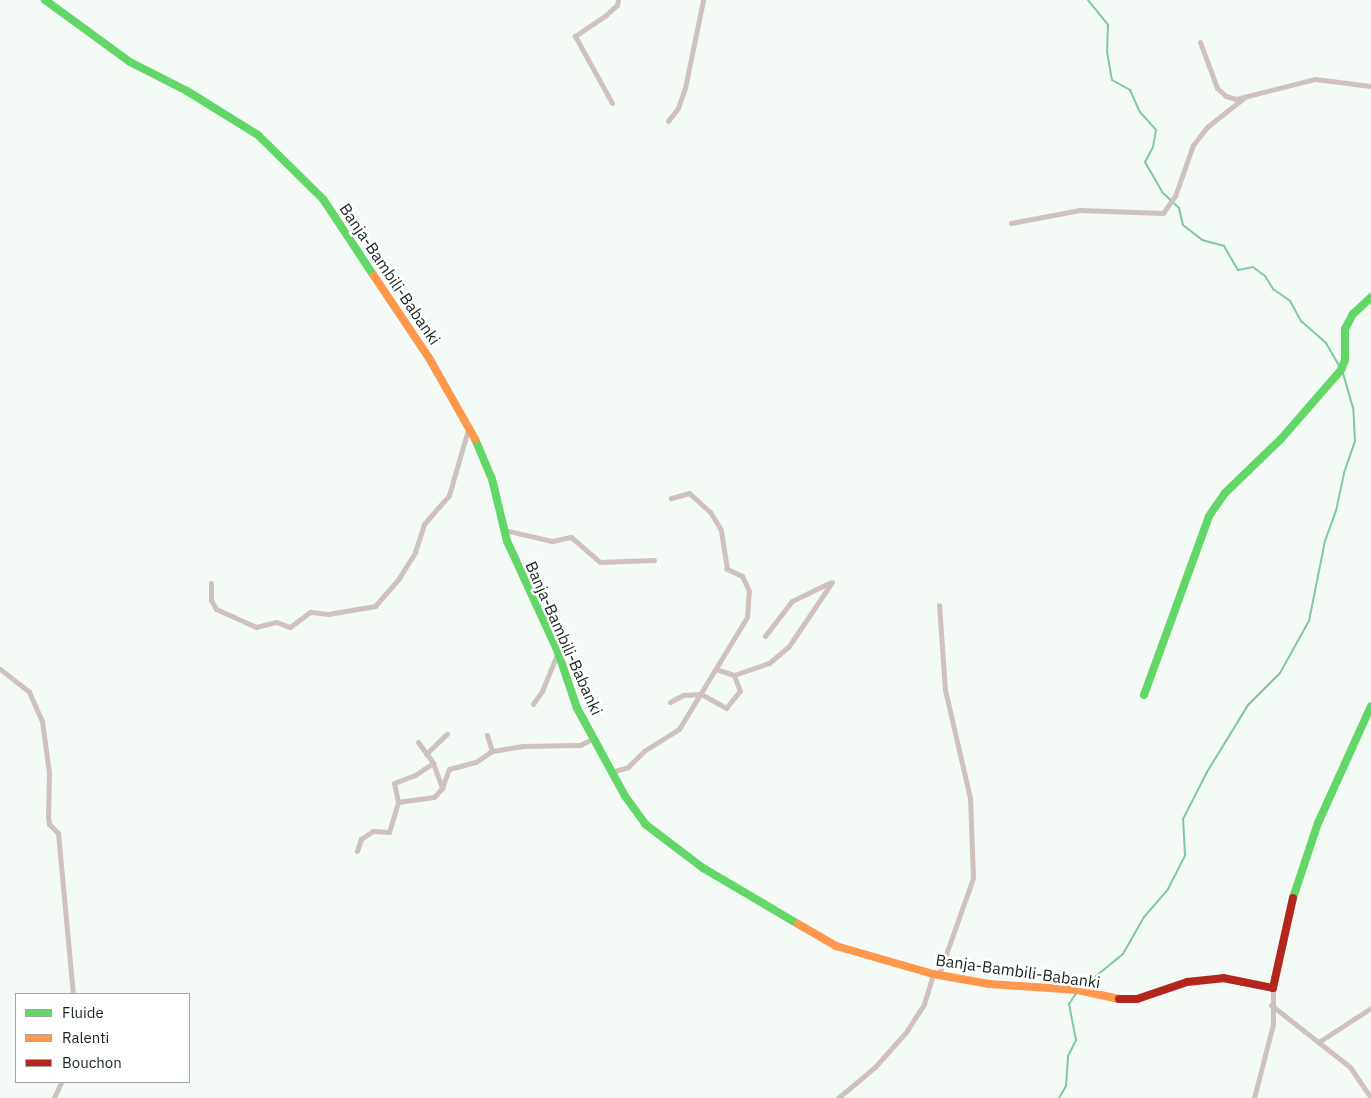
<!DOCTYPE html>
<html>
<head>
<meta charset="utf-8">
<style>
	body { margin:0 }
	#map { position:relative; width:1371px; height:1098px; overflow:hidden; background:#f4faf6; font-family:"IBM Plex Sans",sans-serif }
	div>[style] { position:absolute }
	[style*='--x'] { left:calc(var(--x)*1px); top:calc(var(--y)*1px); width:calc(var(--w)*1px); rotate:calc(var(--a)*1deg) }
	.stream>* { height:2px; margin:-1px; padding:0 1px; transform-origin:1px; border-radius:1px; background:#7ec9a3 }
	.street>* { height:5px; margin:-2.5px; padding:0 2.5px; transform-origin:2.5px; border-radius:2.5px; background:#cfc2be }
	.fast>* { height:8px; margin:-4px; padding:0 4px; transform-origin:4px; border-radius:4px; background:#63d668 }
	.slow>* { height:8px; margin:-4px; padding:0 4px; transform-origin:4px; border-radius:4px; background:#ff974d }
	.jam>* { height:8px; margin:-4px; padding:0 4px; transform-origin:4px; border-radius:4px; background:#b3261e }
	span { translate:-50% -50%; white-space:nowrap; text-align:center; line-height:1.15; -webkit-text-stroke:5px #fff; paint-order:stroke }
	.street-label { font-size:16px; color:#18251d }
	.legend { position:absolute; left:15px; top:993px; width:175px; height:90px; box-sizing:border-box; background:#fff; border:1px solid #a3a8a5; margin:0; padding:6px 9px; list-style:none; font-size:15px; color:#18251d }
	.legend li { display:flex; align-items:center; gap:10px; height:25px }
	.legend b { width:25px; border:1px solid #a3a8a5 }
</style>
</head>
<body>
<div id="map">
	<div class="stream">
		<i style="--x:1088;--y:0;--w:32;--a:51"></i>
		<i style="--x:1108;--y:25;--w:27;--a:92"></i>
		<i style="--x:1107;--y:52;--w:28;--a:80"></i>
		<i style="--x:1112;--y:80;--w:21;--a:29"></i>
		<i style="--x:1130;--y:90;--w:24;--a:66"></i>
		<i style="--x:1140;--y:112;--w:24;--a:48"></i>
		<i style="--x:1156;--y:130;--w:17;--a:100"></i>
		<i style="--x:1153;--y:147;--w:17;--a:118"></i>
		<i style="--x:1145;--y:162;--w:34;--a:60"></i>
		<i style="--x:1162;--y:192;--w:23;--a:43"></i>
		<i style="--x:1179;--y:208;--w:17;--a:77"></i>
		<i style="--x:1183;--y:225;--w:24;--a:38"></i>
		<i style="--x:1202;--y:240;--w:23;--a:15"></i>
		<i style="--x:1224;--y:246;--w:28;--a:60"></i>
		<i style="--x:1238;--y:270;--w:15;--a:-11"></i>
		<i style="--x:1253;--y:267;--w:15;--a:37"></i>
		<i style="--x:1265;--y:276;--w:15;--a:58"></i>
		<i style="--x:1273;--y:289;--w:21;--a:35"></i>
		<i style="--x:1290;--y:301;--w:23;--a:61"></i>
		<i style="--x:1301;--y:321;--w:33;--a:41"></i>
		<i style="--x:1326;--y:343;--w:28;--a:60"></i>
		<i style="--x:1080;--y:989;--w:55;--a:-39.1"></i>
		<i style="--x:1123;--y:954;--w:43;--a:-60.4"></i>
		<i style="--x:1144;--y:917;--w:37;--a:-49"></i>
		<i style="--x:1168;--y:889;--w:38;--a:-63"></i>
		<i style="--x:1185;--y:855;--w:36;--a:-93"></i>
		<i style="--x:1183;--y:819;--w:53;--a:-62.9"></i>
		<i style="--x:1207;--y:772;--w:79;--a:-58.5"></i>
		<i style="--x:1248;--y:705;--w:45;--a:-45"></i>
		<i style="--x:1280;--y:673;--w:60;--a:-60.9"></i>
		<i style="--x:1309;--y:621;--w:82;--a:-78.7"></i>
		<i style="--x:1325;--y:541;--w:32;--a:-70"></i>
		<i style="--x:1336;--y:511;--w:39;--a:-78"></i>
		<i style="--x:1344;--y:473;--w:34;--a:-71"></i>
		<i style="--x:1355;--y:441;--w:33;--a:-93"></i>
		<i style="--x:1353;--y:408;--w:36;--a:-106"></i>
		<i style="--x:1059;--y:1098;--w:14;--a:-60"></i>
		<i style="--x:1066;--y:1086;--w:30;--a:-86"></i>
		<i style="--x:1068;--y:1056;--w:18;--a:-63"></i>
		<i style="--x:1076;--y:1040;--w:37;--a:-101"></i>
		<i style="--x:1069;--y:1004;--w:14;--a:-56"></i>
	</div>
	<div class="street">
		<i style="--x:1200;--y:42;--w:49;--a:69.7"></i>
		<i style="--x:1217;--y:88;--w:12;--a:42"></i>
		<i style="--x:1226;--y:96;--w:10;--a:17"></i>
		<i style="--x:1236;--y:99;--w:81;--a:-14.2"></i>
		<i style="--x:1315;--y:79;--w:56;--a:7.1"></i>
		<i style="--x:612;--y:103;--w:77;--a:-118.9"></i>
		<i style="--x:575;--y:36;--w:36;--a:-34"></i>
		<i style="--x:605;--y:16;--w:16;--a:-43"></i>
		<i style="--x:617;--y:5;--w:5;--a:-79"></i>
		<i style="--x:668;--y:121;--w:16;--a:-52"></i>
		<i style="--x:678;--y:108;--w:21;--a:-71"></i>
		<i style="--x:685;--y:88;--w:90;--a:-78.4"></i>
		<i style="--x:1011;--y:223;--w:70;--a:-10.7"></i>
		<i style="--x:1080;--y:210;--w:83;--a:2.1"></i>
		<i style="--x:1163;--y:213;--w:21;--a:-55"></i>
		<i style="--x:1175;--y:196;--w:54;--a:-70.6"></i>
		<i style="--x:1193;--y:145;--w:23;--a:-52"></i>
		<i style="--x:1207;--y:127;--w:48;--a:-38.3"></i>
		<i style="--x:504;--y:530;--w:49;--a:12.9"></i>
		<i style="--x:552;--y:541;--w:19;--a:-12"></i>
		<i style="--x:571;--y:537;--w:38;--a:41"></i>
		<i style="--x:600;--y:562;--w:54;--a:-2.1"></i>
		<i style="--x:211;--y:583;--w:17;--a:90"></i>
		<i style="--x:211;--y:600;--w:10;--a:61"></i>
		<i style="--x:216;--y:609;--w:44;--a:24.2"></i>
		<i style="--x:256;--y:627;--w:21;--a:-14"></i>
		<i style="--x:276;--y:622;--w:15;--a:20"></i>
		<i style="--x:290;--y:627;--w:25;--a:-37"></i>
		<i style="--x:310;--y:612;--w:18;--a:6"></i>
		<i style="--x:328;--y:614;--w:48;--a:-9.7"></i>
		<i style="--x:375;--y:606;--w:37;--a:-49"></i>
		<i style="--x:399;--y:578;--w:31;--a:-58"></i>
		<i style="--x:415;--y:552;--w:29;--a:-72"></i>
		<i style="--x:424;--y:524;--w:38;--a:-49"></i>
		<i style="--x:449;--y:495;--w:72;--a:-73.8"></i>
		<i style="--x:765;--y:636;--w:44;--a:-52.4"></i>
		<i style="--x:792;--y:601;--w:41;--a:-25.9"></i>
		<i style="--x:0;--y:669;--w:37;--a:38"></i>
		<i style="--x:29;--y:692;--w:32;--a:66"></i>
		<i style="--x:42;--y:721;--w:52;--a:82.3"></i>
		<i style="--x:49;--y:773;--w:44;--a:91.3"></i>
		<i style="--x:48;--y:817;--w:7;--a:82"></i>
		<i style="--x:49;--y:824;--w:13;--a:45"></i>
		<i style="--x:58;--y:833;--w:162;--a:84.7"></i>
		<i style="--x:734;--y:675;--w:37;--a:-19"></i>
		<i style="--x:769;--y:663;--w:26;--a:-40"></i>
		<i style="--x:789;--y:646;--w:77;--a:-56.1"></i>
		<i style="--x:670;--y:702;--w:15;--a:-28"></i>
		<i style="--x:683;--y:695;--w:18;--a:-3"></i>
		<i style="--x:701;--y:694;--w:29;--a:29"></i>
		<i style="--x:726;--y:708;--w:22;--a:-51"></i>
		<i style="--x:740;--y:691;--w:17;--a:-111"></i>
		<i style="--x:734;--y:675;--w:19;--a:-162"></i>
		<i style="--x:533;--y:704;--w:16;--a:-55"></i>
		<i style="--x:542;--y:691;--w:42;--a:-67.7"></i>
		<i style="--x:487;--y:735;--w:17;--a:73"></i>
		<i style="--x:492;--y:751;--w:30;--a:-9"></i>
		<i style="--x:522;--y:746;--w:58;--a:-1"></i>
		<i style="--x:580;--y:745;--w:16;--a:-27"></i>
		<i style="--x:418;--y:742;--w:26;--a:54"></i>
		<i style="--x:433;--y:763;--w:27;--a:70"></i>
		<i style="--x:442;--y:788;--w:20;--a:-70"></i>
		<i style="--x:449;--y:769;--w:28;--a:-15"></i>
		<i style="--x:476;--y:762;--w:19;--a:-35"></i>
		<i style="--x:426;--y:754;--w:29;--a:-44"></i>
		<i style="--x:433;--y:763;--w:22;--a:146"></i>
		<i style="--x:415;--y:775;--w:22;--a:159"></i>
		<i style="--x:394;--y:783;--w:19;--a:78"></i>
		<i style="--x:398;--y:802;--w:36;--a:-8"></i>
		<i style="--x:434;--y:797;--w:12;--a:-48"></i>
		<i style="--x:611;--y:772;--w:18;--a:-16"></i>
		<i style="--x:628;--y:767;--w:23;--a:-45"></i>
		<i style="--x:644;--y:751;--w:41;--a:-32.2"></i>
		<i style="--x:679;--y:729;--w:131;--a:-58.7"></i>
		<i style="--x:747;--y:617;--w:26;--a:-86"></i>
		<i style="--x:749;--y:591;--w:17;--a:-115"></i>
		<i style="--x:742;--y:576;--w:17;--a:-155"></i>
		<i style="--x:727;--y:569;--w:39;--a:-99"></i>
		<i style="--x:721;--y:530;--w:21;--a:-121"></i>
		<i style="--x:710;--y:512;--w:28;--a:-138"></i>
		<i style="--x:689;--y:493;--w:19;--a:164"></i>
		<i style="--x:357;--y:851;--w:13;--a:-72"></i>
		<i style="--x:361;--y:839;--w:14;--a:-34"></i>
		<i style="--x:373;--y:831;--w:16;--a:4"></i>
		<i style="--x:389;--y:832;--w:31;--a:-73"></i>
		<i style="--x:939;--y:974;--w:102;--a:-70.5"></i>
		<i style="--x:973;--y:878;--w:80;--a:-92.1"></i>
		<i style="--x:970;--y:798;--w:111;--a:-103"></i>
		<i style="--x:945;--y:690;--w:85;--a:-94"></i>
		<i style="--x:1271;--y:1005;--w:100;--a:38.1"></i>
		<i style="--x:1350;--y:1067;--w:37;--a:56"></i>
		<i style="--x:1320;--y:1041;--w:61;--a:-32.9"></i>
		<i style="--x:54;--y:1098;--w:17;--a:-66"></i>
		<i style="--x:838;--y:1098;--w:48;--a:-40"></i>
		<i style="--x:875;--y:1067;--w:47;--a:-48.5"></i>
		<i style="--x:906;--y:1032;--w:33;--a:-57"></i>
		<i style="--x:924;--y:1004;--w:31;--a:-73"></i>
		<i style="--x:1254;--y:1098;--w:76;--a:-75.6"></i>
		<i style="--x:1273;--y:1024;--w:36;--a:-90"></i>
	</div>
	<div class="fast">
		<i style="--x:45;--y:0;--w:105;--a:36.1"></i>
		<i style="--x:130;--y:62;--w:64;--a:27"></i>
		<i style="--x:187;--y:91;--w:84;--a:31.8"></i>
		<i style="--x:258;--y:135;--w:91;--a:44.6"></i>
		<i style="--x:323;--y:199;--w:92;--a:56.5"></i>
		<i style="--x:475;--y:439;--w:43;--a:67"></i>
		<i style="--x:492;--y:479;--w:64;--a:76.4"></i>
		<i style="--x:507;--y:541;--w:122;--a:65.3"></i>
		<i style="--x:558;--y:652;--w:59;--a:71.3"></i>
		<i style="--x:577;--y:708;--w:100;--a:61.4"></i>
		<i style="--x:625;--y:796;--w:34;--a:54"></i>
		<i style="--x:645;--y:824;--w:73;--a:37.2"></i>
		<i style="--x:703;--y:868;--w:110;--a:30.5"></i>
		<i style="--x:1144;--y:695;--w:190;--a:-70"></i>
		<i style="--x:1209;--y:516;--w:28;--a:-55"></i>
		<i style="--x:1225;--y:493;--w:78;--a:-44"></i>
		<i style="--x:1281;--y:439;--w:91;--a:-49"></i>
		<i style="--x:1341;--y:370;--w:11;--a:-68"></i>
		<i style="--x:1345;--y:360;--w:31;--a:-90"></i>
		<i style="--x:1345;--y:329;--w:17;--a:-62"></i>
		<i style="--x:1353;--y:314;--w:25;--a:-43"></i>
		<i style="--x:1293;--y:898;--w:79;--a:-71.6"></i>
		<i style="--x:1318;--y:823;--w:128;--a:-65.6"></i>
	</div>
	<div class="slow">
		<i style="--x:374;--y:276;--w:99;--a:56.1"></i>
		<i style="--x:429;--y:358;--w:93;--a:60.4"></i>
		<i style="--x:798;--y:924;--w:44;--a:30.1"></i>
		<i style="--x:836;--y:946;--w:101;--a:16.1"></i>
		<i style="--x:933;--y:974;--w:57;--a:10.1"></i>
		<i style="--x:989;--y:984;--w:89;--a:3.9"></i>
		<i style="--x:1078;--y:990;--w:42;--a:12.4"></i>
	</div>
	<div class="jam">
		<i style="--x:1119;--y:999;--w:18;--a:0"></i>
		<i style="--x:1137;--y:999;--w:53;--a:-18.8"></i>
		<i style="--x:1187;--y:982;--w:36;--a:-6"></i>
		<i style="--x:1223;--y:978;--w:51;--a:11.3"></i>
		<i style="--x:1273;--y:988;--w:92;--a:-77.5"></i>
	</div>
	<div class="street-label">
		<span style="left:390px;top:274px;rotate:56deg">Banja-Bambili-Babanki</span>
		<span style="left:564px;top:638px;rotate:66deg">Banja-Bambili-Babanki</span>
		<span style="left:1018px;top:971px;rotate:8deg">Banja-Bambili-Babanki</span>
	</div>
	<ul class="legend">
	<li><b style="height:6px;background:#63d668"></b>Fluide</li>
	<li><b style="height:6px;background:#ff974d"></b>Ralenti</li>
	<li><b style="height:6px;background:#b3261e"></b>Bouchon</li>
	</ul>
</div>
</body>
</html>
